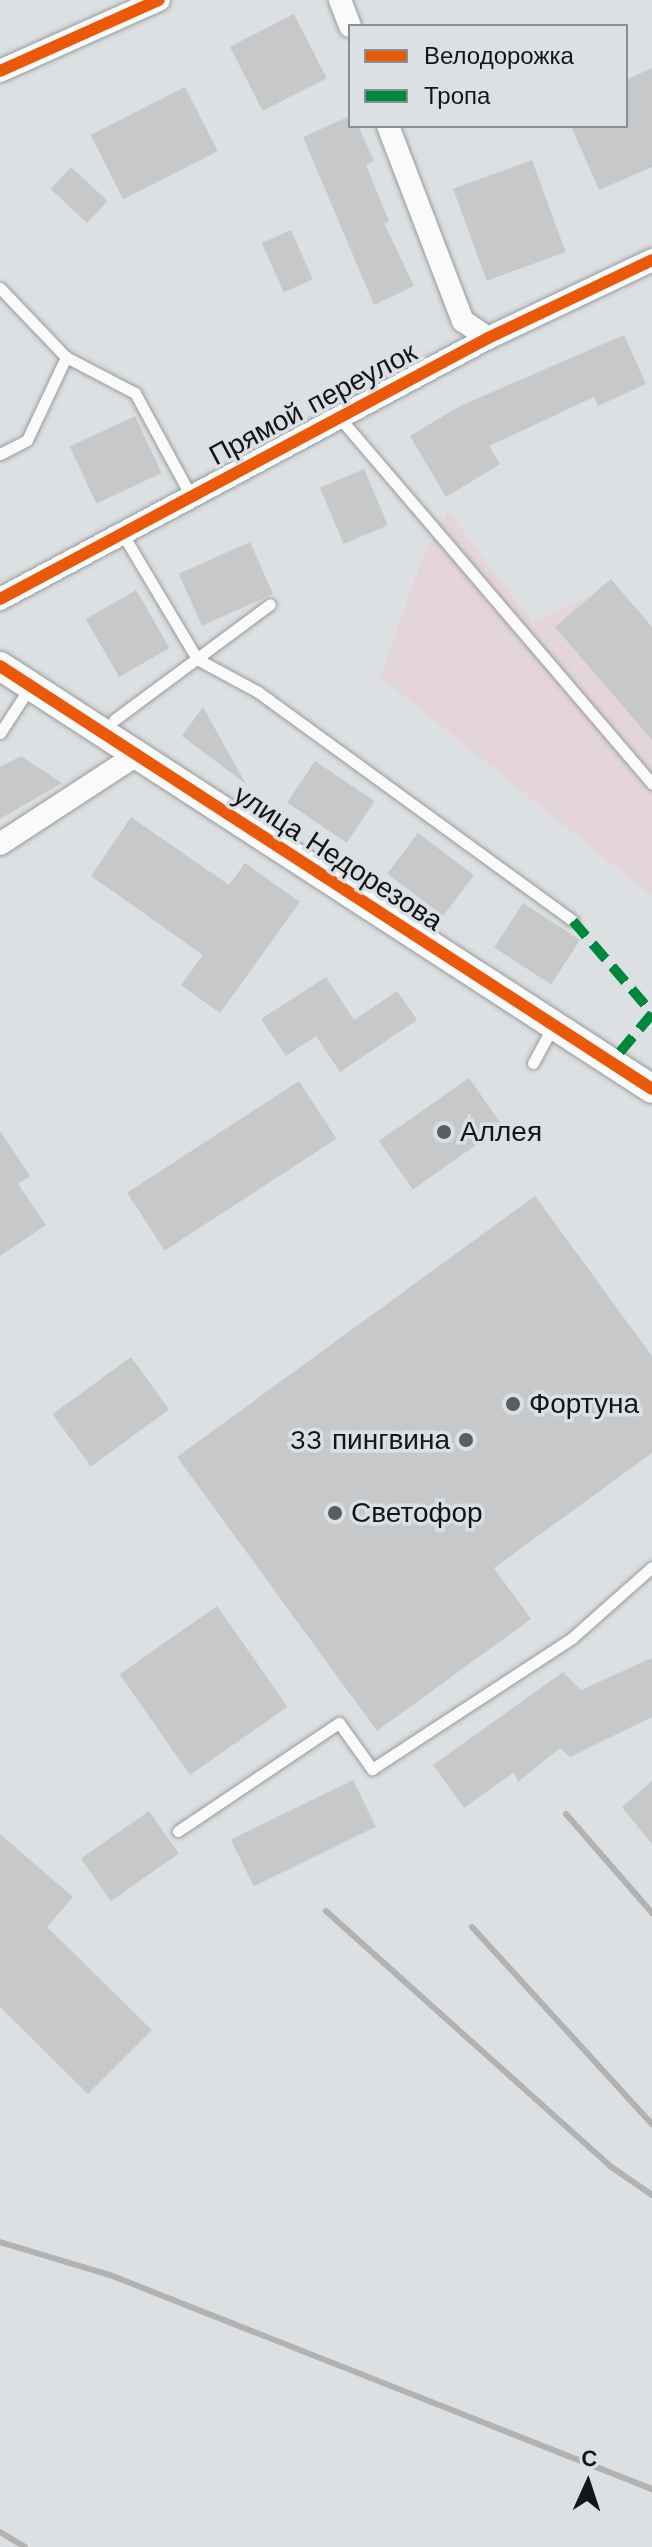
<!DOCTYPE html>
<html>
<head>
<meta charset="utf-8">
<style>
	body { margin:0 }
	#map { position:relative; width:652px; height:2547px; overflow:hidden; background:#dde0e2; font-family:"Work Sans",sans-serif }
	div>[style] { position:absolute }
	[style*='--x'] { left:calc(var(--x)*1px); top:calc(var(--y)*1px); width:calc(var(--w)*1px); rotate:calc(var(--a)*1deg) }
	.industrial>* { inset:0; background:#e4d6d8 }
	.building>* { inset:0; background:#c7c8c9; transform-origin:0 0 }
	.roads { filter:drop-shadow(0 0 2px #989b9c) drop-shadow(0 0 2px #989b9c) }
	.service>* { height:11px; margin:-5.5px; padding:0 5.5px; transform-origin:5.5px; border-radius:5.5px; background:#fafafb }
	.minor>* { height:22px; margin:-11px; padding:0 11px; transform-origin:11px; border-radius:11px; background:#fafafb }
	.tertiary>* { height:28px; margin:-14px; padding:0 14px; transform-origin:14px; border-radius:14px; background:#fafafb }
	.rail>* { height:6px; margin:-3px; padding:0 3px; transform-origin:3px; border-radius:3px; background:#b2b2b3 }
	.quiet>* { height:10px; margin-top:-5px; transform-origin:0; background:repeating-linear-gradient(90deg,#00873e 0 20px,transparent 0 30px) }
	.cycleway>* { height:12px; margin:-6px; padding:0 6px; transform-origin:6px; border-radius:6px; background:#e8590c }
	.dots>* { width:22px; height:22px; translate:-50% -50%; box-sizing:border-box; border:4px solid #dbe0e4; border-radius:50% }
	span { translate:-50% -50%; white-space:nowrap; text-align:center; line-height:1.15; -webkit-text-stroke:7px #dbe0e4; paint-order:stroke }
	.street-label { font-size:28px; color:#141517 }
	.poi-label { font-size:28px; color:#141517 }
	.left { translate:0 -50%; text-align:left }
	.right { translate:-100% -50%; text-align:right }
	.legend { position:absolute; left:348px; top:24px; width:280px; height:104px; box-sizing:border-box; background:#dbe0e4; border:2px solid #8b8f92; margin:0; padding:10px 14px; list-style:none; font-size:24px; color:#141517 }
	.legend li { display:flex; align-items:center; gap:16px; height:40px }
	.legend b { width:40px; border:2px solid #8b8f92 }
	.north { position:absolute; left:548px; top:2443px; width:80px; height:80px; -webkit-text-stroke:6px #dbe0e4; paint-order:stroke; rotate:3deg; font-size:22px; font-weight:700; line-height:32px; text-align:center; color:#141517 }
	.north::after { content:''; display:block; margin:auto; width:28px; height:36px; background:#141517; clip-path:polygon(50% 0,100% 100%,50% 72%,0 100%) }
</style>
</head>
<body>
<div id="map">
	<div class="industrial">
		<i style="clip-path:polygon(448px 512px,533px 622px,604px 588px,652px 636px,652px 896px,380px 677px,422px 559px)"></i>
	</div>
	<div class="building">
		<i style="left:294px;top:14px;width:72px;height:72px;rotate:63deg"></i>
		<i style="clip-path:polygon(652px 68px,652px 167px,599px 190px,571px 126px,626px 126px,626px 80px)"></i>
		<i style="left:185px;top:87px;width:72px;height:106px;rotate:63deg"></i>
		<i style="clip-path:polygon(350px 116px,350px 126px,358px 126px,374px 161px,366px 165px,389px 221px,384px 223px,414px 286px,374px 305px,303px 137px)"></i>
		<i style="left:532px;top:160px;width:98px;height:84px;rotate:70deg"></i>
		<i style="left:71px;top:167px;width:50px;height:30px;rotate:43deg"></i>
		<i style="left:291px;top:230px;width:54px;height:32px;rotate:66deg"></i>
		<i style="clip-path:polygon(624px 335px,646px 384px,598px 406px,594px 397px,489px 446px,500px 464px,446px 497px,410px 436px,460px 406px)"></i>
		<i style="left:135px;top:416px;width:63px;height:72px;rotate:65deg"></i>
		<i style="left:364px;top:469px;width:61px;height:48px;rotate:67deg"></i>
		<i style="left:250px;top:542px;width:57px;height:78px;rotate:66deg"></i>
		<i style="clip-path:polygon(611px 579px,652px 627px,652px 740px,555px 627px)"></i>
		<i style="left:136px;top:590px;width:67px;height:58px;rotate:60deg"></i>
		<i style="clip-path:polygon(203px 707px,246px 784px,182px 736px)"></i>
		<i style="clip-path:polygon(21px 756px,62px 783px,0 819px,0 767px)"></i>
		<i style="left:315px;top:761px;width:72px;height:50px;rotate:34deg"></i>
		<i style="clip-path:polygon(131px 817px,229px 885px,245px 863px,300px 902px,220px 1013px,181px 985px,203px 955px,91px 876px)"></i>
		<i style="left:418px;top:833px;width:70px;height:51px;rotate:37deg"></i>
		<i style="left:523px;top:903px;width:68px;height:53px;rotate:33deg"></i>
		<i style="clip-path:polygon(326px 977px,354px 1020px,397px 991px,417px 1020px,340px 1072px,316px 1036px,286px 1056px,261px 1019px)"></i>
		<i style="left:469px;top:1078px;width:59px;height:110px;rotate:55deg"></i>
		<i style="left:299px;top:1081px;width:69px;height:205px;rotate:57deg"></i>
		<i style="clip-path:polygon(0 1131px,30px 1176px,18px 1184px,46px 1225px,0 1256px)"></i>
		<i style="clip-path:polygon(535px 1196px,652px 1356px,652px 1453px,494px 1568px,531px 1619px,377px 1731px,177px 1457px)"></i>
		<i style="left:131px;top:1357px;width:65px;height:97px;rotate:54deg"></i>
		<i style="left:217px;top:1606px;width:123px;height:119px;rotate:55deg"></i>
		<i style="clip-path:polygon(652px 1658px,652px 1717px,570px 1757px,560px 1748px,518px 1782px,514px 1772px,464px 1808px,433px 1765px,563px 1672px,581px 1690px)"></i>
		<i style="left:353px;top:1780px;width:52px;height:136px;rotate:64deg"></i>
		<i style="clip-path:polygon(652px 1781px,652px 1844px,622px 1807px)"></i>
		<i style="left:149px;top:1811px;width:52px;height:83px;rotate:55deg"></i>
		<i style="clip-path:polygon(0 1834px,73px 1897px,47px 1927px,152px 2030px,88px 2094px,0 2007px)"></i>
	</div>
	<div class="roads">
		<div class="service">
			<i style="--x:0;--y:288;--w:95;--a:46.3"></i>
			<i style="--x:66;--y:357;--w:78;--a:27.6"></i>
			<i style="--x:135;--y:393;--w:117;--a:61.5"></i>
			<i style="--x:339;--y:417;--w:482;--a:49.5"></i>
			<i style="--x:0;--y:454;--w:30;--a:-27"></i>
			<i style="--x:27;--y:440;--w:92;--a:-64.8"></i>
			<i style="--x:122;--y:533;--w:147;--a:59.2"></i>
			<i style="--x:197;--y:659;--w:69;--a:28.4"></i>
			<i style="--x:258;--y:692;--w:389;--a:36"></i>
			<i style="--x:114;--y:720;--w:194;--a:-36.6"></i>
			<i style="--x:0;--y:733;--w:55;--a:-56.9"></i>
			<i style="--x:533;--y:1063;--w:42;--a:-61.6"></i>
			<i style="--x:178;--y:1831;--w:194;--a:-33.9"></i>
			<i style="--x:339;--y:1723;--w:57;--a:54.3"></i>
			<i style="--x:372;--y:1769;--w:239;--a:-33.2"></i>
			<i style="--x:572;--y:1638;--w:107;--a:-41.6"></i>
		</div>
		<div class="minor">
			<i style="--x:340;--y:0;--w:28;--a:69"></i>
			<i style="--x:0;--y:71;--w:174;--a:-24.1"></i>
			<i style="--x:388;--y:126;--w:209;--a:69"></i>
			<i style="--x:463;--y:321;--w:30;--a:34"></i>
			<i style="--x:0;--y:599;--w:553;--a:-28.14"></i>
			<i style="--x:488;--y:338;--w:182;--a:-25.4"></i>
			<i style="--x:0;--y:844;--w:161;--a:-33.1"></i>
		</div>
		<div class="tertiary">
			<i style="--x:0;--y:666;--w:777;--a:32.97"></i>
		</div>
	</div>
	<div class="rail">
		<i style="--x:566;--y:1814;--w:131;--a:49"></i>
		<i style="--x:326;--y:1911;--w:382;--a:41.9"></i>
		<i style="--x:610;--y:2166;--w:51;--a:34.6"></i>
		<i style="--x:472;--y:1927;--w:267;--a:47.6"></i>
		<i style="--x:0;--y:2242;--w:115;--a:16.7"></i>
		<i style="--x:110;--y:2275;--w:583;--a:21.55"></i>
		<i style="--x:0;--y:2532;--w:29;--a:31"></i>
	</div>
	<div class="quiet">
		<i style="--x:573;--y:921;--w:121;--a:49.3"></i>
		<i style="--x:620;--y:1052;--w:50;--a:-49.9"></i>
	</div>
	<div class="cycleway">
		<i style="--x:0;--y:71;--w:174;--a:-24.1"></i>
		<i style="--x:0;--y:599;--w:553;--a:-28.14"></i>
		<i style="--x:488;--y:338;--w:182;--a:-25.4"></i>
		<i style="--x:0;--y:666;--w:777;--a:32.97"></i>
	</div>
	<div class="dots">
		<i style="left:444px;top:1132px;background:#5a5c5e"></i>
		<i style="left:513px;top:1404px;background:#5a5c5e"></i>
		<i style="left:466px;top:1440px;background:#5a5c5e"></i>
		<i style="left:335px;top:1513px;background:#5a5c5e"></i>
	</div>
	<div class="street-label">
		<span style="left:313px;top:404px;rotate:-28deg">Прямой переулок</span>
		<span style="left:338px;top:858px;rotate:33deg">улица Недорезова</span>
	</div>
	<div class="poi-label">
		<span class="left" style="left:460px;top:1132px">Аллея</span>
		<span class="left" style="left:529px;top:1404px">Фортуна</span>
		<span class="right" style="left:450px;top:1440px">33 пингвина</span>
		<span class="left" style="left:351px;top:1513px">Светофор</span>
	</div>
	<ul class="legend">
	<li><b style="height:10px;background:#e8590c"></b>Велодорожка</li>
	<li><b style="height:10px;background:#00873e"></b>Тропа</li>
	</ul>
	<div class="north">С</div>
</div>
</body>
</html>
